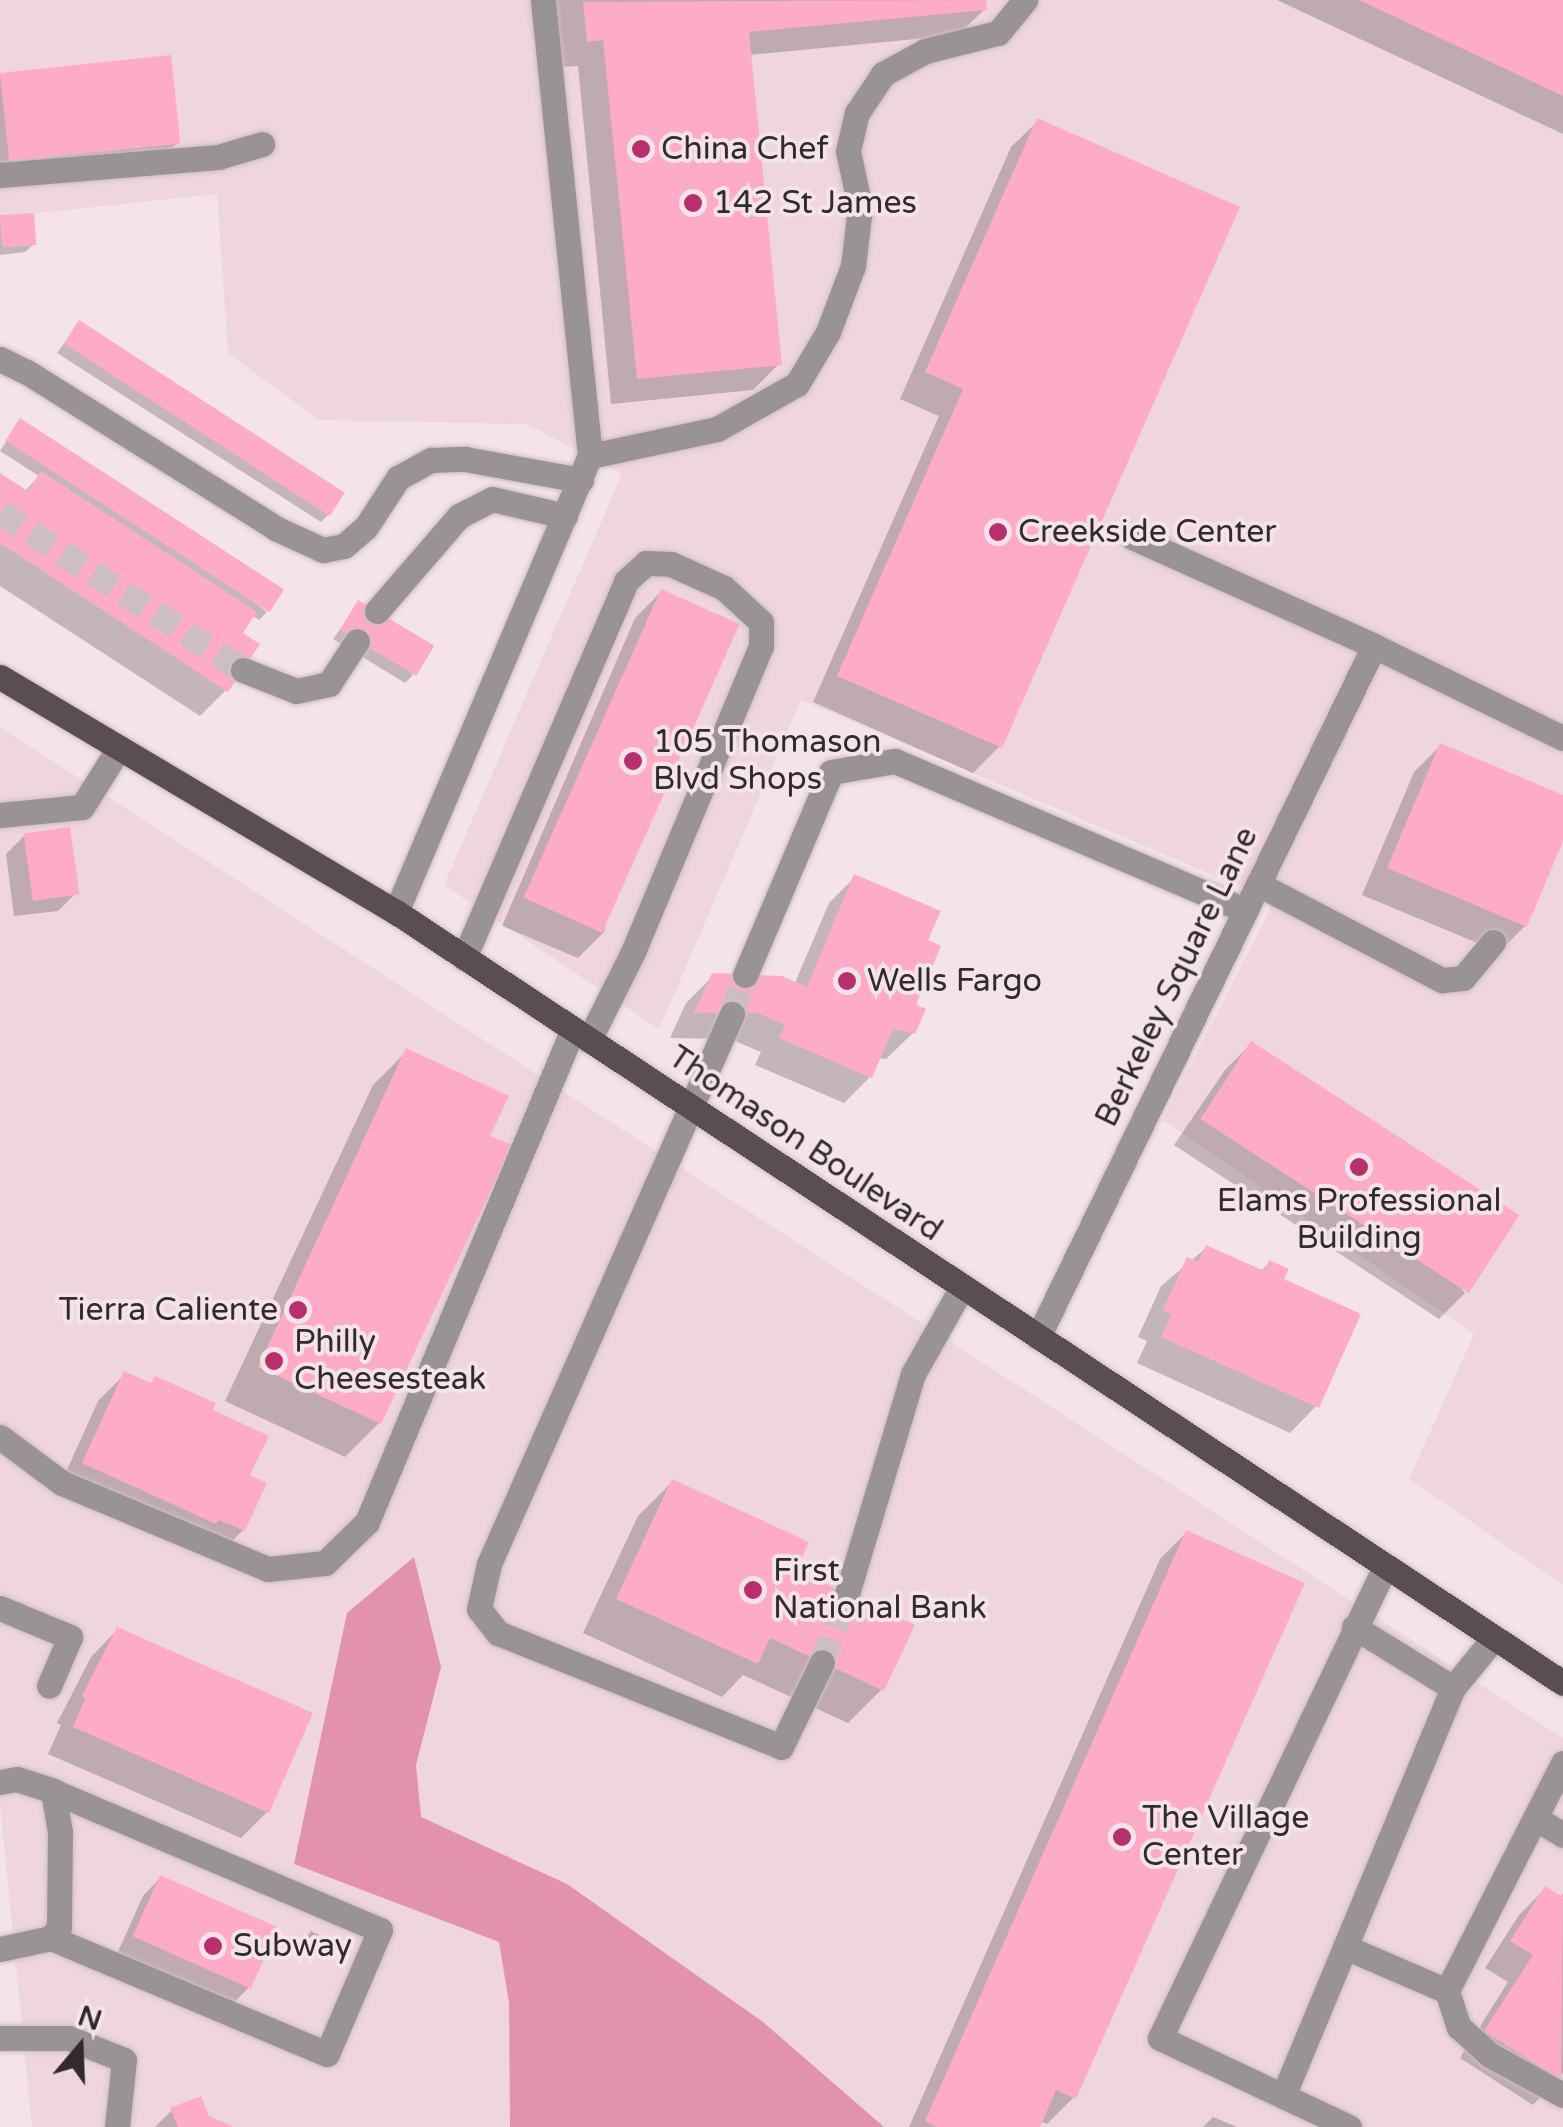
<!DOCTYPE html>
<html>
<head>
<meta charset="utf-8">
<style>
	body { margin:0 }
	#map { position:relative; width:1563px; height:2127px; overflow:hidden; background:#f4e3e8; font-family:"Varela Round",sans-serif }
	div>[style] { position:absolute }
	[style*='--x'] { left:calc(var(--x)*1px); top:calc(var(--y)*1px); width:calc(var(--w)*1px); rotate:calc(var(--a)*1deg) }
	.built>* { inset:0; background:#efd5dd }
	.forest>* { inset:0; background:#e392ad }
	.shadow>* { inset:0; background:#0003 }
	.building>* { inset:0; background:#feabc7; transform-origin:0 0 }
	.minor-tunnel>* { height:25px; margin-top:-12.5px; transform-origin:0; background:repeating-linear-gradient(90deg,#cdbec3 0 25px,transparent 0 37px) }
	.roads { filter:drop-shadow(0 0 2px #cdbec3) drop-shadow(0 0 2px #cdbec3) }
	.minor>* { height:25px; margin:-12.5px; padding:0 12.5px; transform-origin:12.5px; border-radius:12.5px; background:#9a9395 }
	.major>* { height:25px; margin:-12.5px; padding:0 12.5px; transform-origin:12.5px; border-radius:12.5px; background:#5a4e51 }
	.dots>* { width:28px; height:28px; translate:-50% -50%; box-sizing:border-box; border:5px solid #f4e3e8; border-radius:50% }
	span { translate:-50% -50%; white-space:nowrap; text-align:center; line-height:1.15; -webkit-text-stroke:8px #f4e3e8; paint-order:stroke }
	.poi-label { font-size:32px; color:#312b2d }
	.left { translate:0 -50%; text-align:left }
	.right { translate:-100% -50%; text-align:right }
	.street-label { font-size:32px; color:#312b2d }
	.north { position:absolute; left:30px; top:1997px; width:100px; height:100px; -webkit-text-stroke:8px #f4e3e8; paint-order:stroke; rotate:19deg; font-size:28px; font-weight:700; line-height:40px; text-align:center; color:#312b2d }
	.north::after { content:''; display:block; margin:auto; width:35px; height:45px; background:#312b2d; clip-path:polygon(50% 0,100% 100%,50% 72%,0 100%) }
</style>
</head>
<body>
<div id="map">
	<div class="built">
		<i style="clip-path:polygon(0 0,1563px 0,1563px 1585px,1409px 1479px,1474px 1334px,1163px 1120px,1274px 901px,801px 700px,659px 1029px,444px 885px,622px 474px,527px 424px,319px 420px,228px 353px,217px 194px,0 217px)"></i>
		<i style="clip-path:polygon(0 727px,1563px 1738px,1563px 2127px,32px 2127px,0 1804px)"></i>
	</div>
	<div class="forest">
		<i style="clip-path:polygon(414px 1557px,441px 1667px,416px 1765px,421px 1817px,567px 1884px,763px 2022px,884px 2127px,510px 2127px,509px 2003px,499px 1942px,294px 1864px,347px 1613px)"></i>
	</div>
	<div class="shadow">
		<i style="clip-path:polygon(555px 0,984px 0,985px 9px,958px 35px,748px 55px,779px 364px,753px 390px,611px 404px,578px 66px,561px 67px)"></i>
		<i style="clip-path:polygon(1277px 0,1563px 0,1563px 134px)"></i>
		<i style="clip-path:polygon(0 73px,177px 143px,150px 170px,0 184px)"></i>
		<i style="clip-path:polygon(1038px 121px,1000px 746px,973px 773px,813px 702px,939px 416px,900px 399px,1011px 147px)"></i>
		<i style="clip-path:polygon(0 218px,34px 244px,25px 252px,0 255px)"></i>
		<i style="clip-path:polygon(79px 323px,343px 492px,329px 514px,321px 522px,57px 353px)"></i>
		<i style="clip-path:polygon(20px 421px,267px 612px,259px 620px,252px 615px,239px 634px,226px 690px,200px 716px,0 586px,0 476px,24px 492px,39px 476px,0 451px)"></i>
		<i style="clip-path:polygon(661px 592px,604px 932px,578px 958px,502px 926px,635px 618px)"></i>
		<i style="clip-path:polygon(359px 603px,413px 675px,405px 683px,333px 639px)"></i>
		<i style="clip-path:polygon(1440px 746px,1563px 797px,1563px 834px,1525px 926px,1499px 952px,1362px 895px,1414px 772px)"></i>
		<i style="clip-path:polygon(24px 836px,76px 893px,58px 911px,14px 916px,6px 854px)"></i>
		<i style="clip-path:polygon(855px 877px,925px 941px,913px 1033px,886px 1059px,878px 1058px,870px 1077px,844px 1103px,755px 1065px,761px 1052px,730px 1039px,670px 1038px,686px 1003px,713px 976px,794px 985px,829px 903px)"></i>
		<i style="clip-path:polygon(1251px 1044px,1465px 1293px,1439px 1319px,1174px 1145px,1225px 1070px)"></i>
		<i style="clip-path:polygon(407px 1051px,487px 1137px,379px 1423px,345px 1457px,225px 1401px,373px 1085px)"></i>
		<i style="clip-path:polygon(1206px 1248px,1260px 1272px,1269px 1263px,1281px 1280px,1316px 1406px,1290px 1433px,1137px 1363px,1147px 1341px,1138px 1337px,1161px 1286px)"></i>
		<i style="clip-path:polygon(125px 1374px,247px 1477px,243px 1530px,217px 1556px,58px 1490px,98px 1401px)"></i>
		<i style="clip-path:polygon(672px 1482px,793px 1571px,882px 1689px,848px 1723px,743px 1675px,722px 1697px,583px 1633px,638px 1516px)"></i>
		<i style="clip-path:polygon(1186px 1533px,1074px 2097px,1047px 2124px,1040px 2121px,1037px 2127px,909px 2127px,1160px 1559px)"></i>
		<i style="clip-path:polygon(117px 1630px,267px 1812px,241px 1838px,48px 1754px,61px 1725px,57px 1723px,91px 1657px)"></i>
		<i style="clip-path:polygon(160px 1878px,249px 1987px,232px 2005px,117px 1954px,143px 1896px)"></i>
		<i style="clip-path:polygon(1545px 1889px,1560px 1898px,1563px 1893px,1563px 2073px,1533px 2105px,1460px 2058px,1508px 1982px,1485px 1968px,1519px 1915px)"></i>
		<i style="clip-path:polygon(311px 1931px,319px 1935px,315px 1946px,306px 1954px,298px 1950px)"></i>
		<i style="clip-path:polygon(172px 2110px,207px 2118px,228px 2127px,155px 2127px)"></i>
		<i style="clip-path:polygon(1213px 2117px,1237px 2127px,1203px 2127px)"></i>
	</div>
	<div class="building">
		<i style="clip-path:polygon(986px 0,987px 10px,749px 32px,782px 365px,637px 379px,603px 40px,587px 42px,583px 2px)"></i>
		<i style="clip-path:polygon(1359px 0,1563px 0,1563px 96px)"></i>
		<i style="left:171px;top:55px;width:89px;height:172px;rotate:84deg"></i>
		<i style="clip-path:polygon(1037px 118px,1240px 207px,1002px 748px,837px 676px,963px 389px,925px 372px)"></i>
		<i style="left:34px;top:213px;width:32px;height:34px;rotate:86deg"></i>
		<i style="left:79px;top:320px;width:317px;height:28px;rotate:33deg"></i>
		<i style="left:20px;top:418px;width:315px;height:27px;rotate:33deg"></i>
		<i style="clip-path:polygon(41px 471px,257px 612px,243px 633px,260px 644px,228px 692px,0 543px,0 473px,28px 491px)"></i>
		<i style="left:661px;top:589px;width:86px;height:338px;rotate:24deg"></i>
		<i style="left:358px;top:600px;width:89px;height:35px;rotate:31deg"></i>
		<i style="clip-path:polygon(1440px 743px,1563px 795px,1563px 841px,1527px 927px,1387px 868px)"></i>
		<i style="left:70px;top:827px;width:68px;height:47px;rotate:82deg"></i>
		<i style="clip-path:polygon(854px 874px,941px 911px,928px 940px,941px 946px,916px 1005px,926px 1009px,915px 1034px,893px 1029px,872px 1078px,779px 1038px,785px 1025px,758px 1013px,694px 1013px,712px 973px,782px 976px,807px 987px)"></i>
		<i style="left:1251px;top:1041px;width:320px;height:93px;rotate:33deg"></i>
		<i style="clip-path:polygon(406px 1048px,509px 1096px,490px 1136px,512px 1145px,381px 1424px,258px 1367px)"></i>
		<i style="clip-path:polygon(1206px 1245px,1264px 1271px,1269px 1260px,1289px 1269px,1284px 1279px,1361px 1314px,1319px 1408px,1161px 1337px,1171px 1314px,1163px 1310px,1187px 1257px,1198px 1262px)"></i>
		<i style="clip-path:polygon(124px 1371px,151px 1383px,155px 1376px,216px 1403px,213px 1410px,269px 1436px,250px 1475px,267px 1483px,245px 1531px,219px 1520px,216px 1524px,82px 1463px)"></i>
		<i style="clip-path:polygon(672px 1479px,809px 1542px,796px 1570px,915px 1625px,884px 1691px,770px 1638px,758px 1664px,616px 1599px)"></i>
		<i style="clip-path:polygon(1186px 1530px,1305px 1583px,1076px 2099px,1056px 2090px,1040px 2127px,937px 2127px,925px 2121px)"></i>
		<i style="clip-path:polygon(117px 1627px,313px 1713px,269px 1813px,73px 1727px,85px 1698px,82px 1696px)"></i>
		<i style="left:160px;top:1875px;width:129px;height:67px;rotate:24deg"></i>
		<i style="clip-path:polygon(1545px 1886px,1563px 1897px,1561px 2080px,1484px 2031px,1533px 1955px,1510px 1941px)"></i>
		<i style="clip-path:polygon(201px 2096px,209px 2116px,234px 2127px,178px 2127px,170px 2108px)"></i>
	</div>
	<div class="minor-tunnel">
		<i style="--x:0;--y:512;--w:290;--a:33"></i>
		<i style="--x:732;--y:1014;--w:41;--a:-71.6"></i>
		<i style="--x:822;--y:1662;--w:72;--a:-69.8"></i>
	</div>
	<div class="roads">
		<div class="minor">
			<i style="--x:0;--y:175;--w:219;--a:-4.7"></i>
			<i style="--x:218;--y:157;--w:46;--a:-16.5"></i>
			<i style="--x:0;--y:359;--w:30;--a:26"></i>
			<i style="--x:27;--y:372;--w:295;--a:32.1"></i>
			<i style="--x:277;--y:529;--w:51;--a:24.5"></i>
			<i style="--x:323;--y:550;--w:21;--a:-11"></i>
			<i style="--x:344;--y:546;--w:29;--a:-41"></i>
			<i style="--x:366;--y:527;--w:59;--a:-56.9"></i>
			<i style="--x:398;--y:478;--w:38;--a:-29"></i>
			<i style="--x:431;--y:460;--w:34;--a:-2"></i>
			<i style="--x:465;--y:459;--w:118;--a:10.3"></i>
			<i style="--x:590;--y:456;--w:130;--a:-12"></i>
			<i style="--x:717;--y:429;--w:92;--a:-29.4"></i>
			<i style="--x:797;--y:384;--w:61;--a:-59.2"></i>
			<i style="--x:828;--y:332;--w:71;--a:-69.3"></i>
			<i style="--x:853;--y:266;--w:59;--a:-83.2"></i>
			<i style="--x:860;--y:207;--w:57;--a:-102.1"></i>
			<i style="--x:848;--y:151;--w:39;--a:-77"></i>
			<i style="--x:857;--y:113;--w:47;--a:-56.3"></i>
			<i style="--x:883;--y:74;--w:48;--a:-28.7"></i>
			<i style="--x:925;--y:51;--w:75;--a:-13.9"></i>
			<i style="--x:998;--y:33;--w:43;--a:-50.7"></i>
			<i style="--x:1132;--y:537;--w:265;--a:24.2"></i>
			<i style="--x:1374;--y:646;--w:210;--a:26"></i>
			<i style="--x:377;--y:611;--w:125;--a:-49.2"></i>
			<i style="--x:459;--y:516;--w:37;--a:-27"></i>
			<i style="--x:492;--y:499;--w:75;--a:13.1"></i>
			<i style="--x:243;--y:670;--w:57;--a:21.6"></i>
			<i style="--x:296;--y:691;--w:34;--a:-12"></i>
			<i style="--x:329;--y:684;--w:51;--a:-56.9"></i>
			<i style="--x:0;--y:815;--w:82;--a:-5.6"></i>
			<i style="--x:82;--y:807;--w:70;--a:-57.9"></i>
			<i style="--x:1258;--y:884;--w:208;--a:27.6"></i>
			<i style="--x:1442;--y:980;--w:21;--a:-5"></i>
			<i style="--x:1463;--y:978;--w:47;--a:-50.2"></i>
			<i style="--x:396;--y:912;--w:496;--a:-67"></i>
			<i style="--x:590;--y:456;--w:458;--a:-95.9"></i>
			<i style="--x:464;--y:958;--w:410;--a:-66.7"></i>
			<i style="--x:626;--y:581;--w:27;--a:-42"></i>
			<i style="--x:646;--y:563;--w:25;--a:2"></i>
			<i style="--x:671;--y:564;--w:58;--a:24.4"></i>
			<i style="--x:724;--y:588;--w:50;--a:42.6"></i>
			<i style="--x:761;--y:622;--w:24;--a:90"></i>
			<i style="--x:761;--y:646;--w:329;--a:112.7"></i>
			<i style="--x:634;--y:950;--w:101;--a:116.6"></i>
			<i style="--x:745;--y:975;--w:220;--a:-67"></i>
			<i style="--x:831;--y:772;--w:65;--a:-9.8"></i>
			<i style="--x:895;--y:761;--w:380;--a:23.1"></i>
			<i style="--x:732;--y:1014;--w:601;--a:113.84"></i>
			<i style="--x:489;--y:1564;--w:46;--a:102.5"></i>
			<i style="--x:479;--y:1609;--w:31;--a:52"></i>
			<i style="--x:498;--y:1633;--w:305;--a:21.9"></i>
			<i style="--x:781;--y:1747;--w:94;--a:-64.2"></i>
			<i style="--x:1038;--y:1337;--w:768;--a:-64.07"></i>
			<i style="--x:0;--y:1437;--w:77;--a:36.6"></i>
			<i style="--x:62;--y:1483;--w:223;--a:22.7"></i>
			<i style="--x:268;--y:1569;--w:57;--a:-6"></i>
			<i style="--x:325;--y:1563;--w:59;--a:-44.3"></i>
			<i style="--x:367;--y:1522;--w:534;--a:-67.32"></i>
			<i style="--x:847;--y:1594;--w:230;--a:-73.3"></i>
			<i style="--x:913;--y:1374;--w:100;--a:-60.6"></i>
			<i style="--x:0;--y:1608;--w:76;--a:22.5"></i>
			<i style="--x:70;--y:1637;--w:53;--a:113.2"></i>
			<i style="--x:1354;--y:1627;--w:116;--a:31.6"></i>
			<i style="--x:1563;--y:1763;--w:256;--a:117"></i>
			<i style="--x:1447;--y:1991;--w:38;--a:72"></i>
			<i style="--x:1459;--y:2027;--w:42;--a:42.1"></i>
			<i style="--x:1490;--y:2055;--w:83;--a:28.7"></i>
			<i style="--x:0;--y:1782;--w:17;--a:-10"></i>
			<i style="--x:17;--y:1779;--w:38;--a:18"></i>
			<i style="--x:53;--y:1791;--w:42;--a:80.3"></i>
			<i style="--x:60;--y:1832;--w:95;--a:90.6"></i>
			<i style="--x:59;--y:1927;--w:14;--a:126"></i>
			<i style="--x:51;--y:1938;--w:52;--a:167.8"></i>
			<i style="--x:1535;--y:1818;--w:33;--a:31"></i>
			<i style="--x:51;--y:1938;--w:299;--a:22.8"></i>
			<i style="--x:327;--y:2054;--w:135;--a:-66.9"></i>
			<i style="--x:380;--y:1930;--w:355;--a:-157"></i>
			<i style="--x:1345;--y:1947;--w:111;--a:23.3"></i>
			<i style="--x:0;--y:2038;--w:69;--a:0"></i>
			<i style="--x:69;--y:2038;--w:59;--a:21.8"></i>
			<i style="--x:124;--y:2060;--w:67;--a:96"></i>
			<i style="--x:1283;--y:2096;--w:442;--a:-67.4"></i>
			<i style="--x:1453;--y:1688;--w:63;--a:-50.8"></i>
			<i style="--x:1349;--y:2127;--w:209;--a:-154.8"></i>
			<i style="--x:1160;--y:2038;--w:522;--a:-64.47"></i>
		</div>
		<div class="major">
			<i style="--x:0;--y:677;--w:460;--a:30.7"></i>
			<i style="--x:396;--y:912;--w:1399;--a:33.45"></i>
		</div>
	</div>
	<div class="dots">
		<i style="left:641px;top:149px;background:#b82f6d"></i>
		<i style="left:693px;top:203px;background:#b82f6d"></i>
		<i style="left:998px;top:532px;background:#b82f6d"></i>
		<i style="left:633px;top:761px;background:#b82f6d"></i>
		<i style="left:847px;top:981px;background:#b82f6d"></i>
		<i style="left:1359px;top:1167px;background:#b82f6d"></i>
		<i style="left:298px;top:1310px;background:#b82f6d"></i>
		<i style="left:274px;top:1361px;background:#b82f6d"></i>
		<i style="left:753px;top:1590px;background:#b82f6d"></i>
		<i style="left:1122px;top:1837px;background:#b82f6d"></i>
		<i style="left:213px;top:1946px;background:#b82f6d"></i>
	</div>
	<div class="poi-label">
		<span class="left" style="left:661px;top:149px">China Chef</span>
		<span class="left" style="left:713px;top:203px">142 St James</span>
		<span class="left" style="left:1018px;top:532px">Creekside Center</span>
		<span class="left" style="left:653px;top:761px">105 Thomason<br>Blvd Shops</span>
		<span class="left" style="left:867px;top:981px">Wells Fargo</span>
		<span style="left:1359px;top:1220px">Elams Professional<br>Building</span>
		<span class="right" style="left:278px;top:1310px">Tierra Caliente</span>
		<span class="left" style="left:294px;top:1361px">Philly<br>Cheesesteak</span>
		<span class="left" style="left:773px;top:1590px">First<br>National Bank</span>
		<span class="left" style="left:1142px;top:1837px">The Village<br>Center</span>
		<span class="left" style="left:233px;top:1946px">Subway</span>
	</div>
	<div class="street-label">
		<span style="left:1177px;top:977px;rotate:-64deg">Berkeley Square Lane</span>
		<span style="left:805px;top:1144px;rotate:34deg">Thomason Boulevard</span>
	</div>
	<div class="north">N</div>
</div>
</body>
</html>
